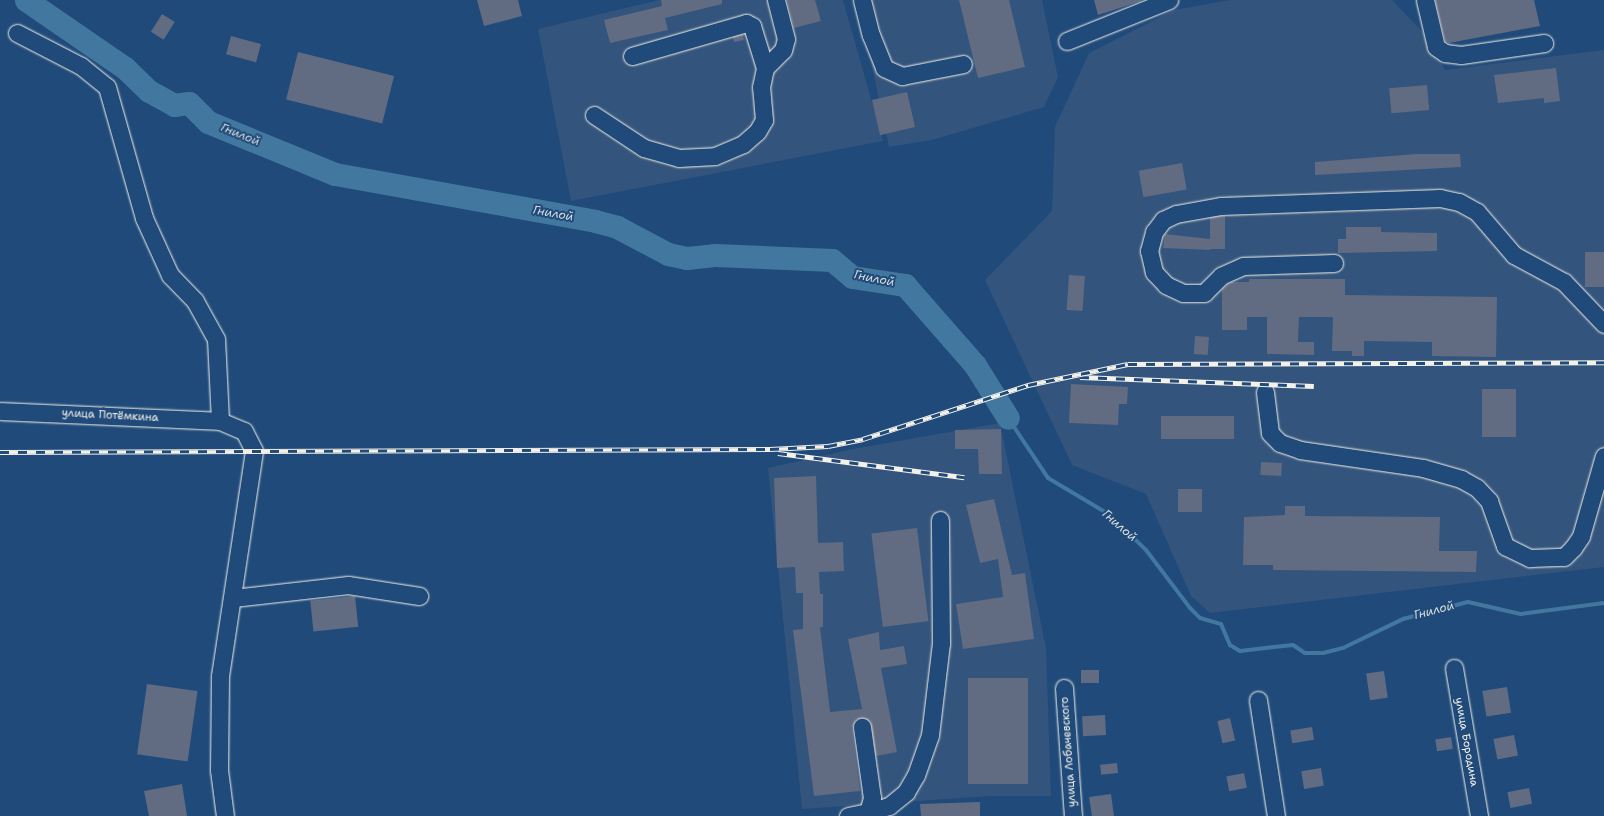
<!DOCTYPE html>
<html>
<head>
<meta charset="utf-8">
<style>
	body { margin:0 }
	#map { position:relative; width:1604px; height:816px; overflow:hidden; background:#1f4a7a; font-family:"Shantell Sans",sans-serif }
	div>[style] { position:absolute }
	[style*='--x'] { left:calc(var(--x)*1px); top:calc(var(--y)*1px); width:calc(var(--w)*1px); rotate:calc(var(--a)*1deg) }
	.built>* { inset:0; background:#33547c }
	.stream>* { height:4px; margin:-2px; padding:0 2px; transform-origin:2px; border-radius:2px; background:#42789f }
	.river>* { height:23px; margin:-11.5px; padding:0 11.5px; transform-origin:11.5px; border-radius:11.5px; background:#42789f }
	.building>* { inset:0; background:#616b82; transform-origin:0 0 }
	.roads { filter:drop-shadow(0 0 1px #f4f1e8) drop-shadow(0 0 1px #f4f1e8) }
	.minor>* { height:17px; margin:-8.5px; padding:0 8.5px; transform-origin:8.5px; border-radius:8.5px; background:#1f4a7a }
	.rail>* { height:4.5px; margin-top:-2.25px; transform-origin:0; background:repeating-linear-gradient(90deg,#1f4a7a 0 9px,#f4f1e8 0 18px); box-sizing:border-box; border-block:1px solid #f4f1e8 }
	span { translate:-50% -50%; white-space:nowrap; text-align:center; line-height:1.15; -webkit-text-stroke:4px #1f4a7a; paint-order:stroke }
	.street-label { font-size:11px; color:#f4f1e8 }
	.water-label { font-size:12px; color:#d9dfdd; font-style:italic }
</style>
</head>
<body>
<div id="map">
	<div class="built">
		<i style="clip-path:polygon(659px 0,843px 0,883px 141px,571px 201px,538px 29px)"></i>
		<i style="clip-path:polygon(858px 0,1042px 0,1058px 77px,1044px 107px,932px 140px,889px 147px)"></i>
		<i style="clip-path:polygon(1230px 0,1392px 0,1429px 39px,1445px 70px,1604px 50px,1604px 567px,1210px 613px,1191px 596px,1146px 494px,1072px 465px,985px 280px,1052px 211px,1055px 127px,1089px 53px,1174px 10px)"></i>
		<i style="clip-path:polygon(1000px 423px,1046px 648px,1051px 796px,991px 796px,802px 809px,768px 468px,853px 449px)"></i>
	</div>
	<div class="stream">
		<i style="--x:1008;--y:418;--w:72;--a:56.3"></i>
		<i style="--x:1048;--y:478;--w:72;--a:30.8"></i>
		<i style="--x:1110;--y:515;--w:50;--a:44.2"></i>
		<i style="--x:1146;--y:550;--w:73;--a:52.8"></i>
		<i style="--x:1190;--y:608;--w:14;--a:45"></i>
		<i style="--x:1200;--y:618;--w:22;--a:16"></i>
		<i style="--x:1221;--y:624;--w:23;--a:67"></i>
		<i style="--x:1230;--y:645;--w:12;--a:31"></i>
		<i style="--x:1240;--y:651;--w:53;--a:-6.5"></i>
		<i style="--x:1293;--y:645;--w:14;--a:34"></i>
		<i style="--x:1305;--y:653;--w:18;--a:0"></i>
		<i style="--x:1323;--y:653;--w:21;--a:-14"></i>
		<i style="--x:1343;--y:648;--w:67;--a:-25.8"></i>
		<i style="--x:1403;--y:619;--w:67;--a:-14.7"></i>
		<i style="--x:1468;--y:602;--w:54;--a:12.8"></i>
		<i style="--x:1521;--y:614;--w:84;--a:-7.5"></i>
	</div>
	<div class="river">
		<i style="--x:26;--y:0;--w:120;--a:34.5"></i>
		<i style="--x:125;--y:68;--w:33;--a:44"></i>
		<i style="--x:149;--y:91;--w:29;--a:29"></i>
		<i style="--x:174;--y:105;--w:15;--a:-8"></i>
		<i style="--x:189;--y:103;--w:27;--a:45"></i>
		<i style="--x:208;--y:122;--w:137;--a:22.3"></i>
		<i style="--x:335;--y:174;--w:264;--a:10.2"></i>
		<i style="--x:595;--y:221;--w:23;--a:15"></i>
		<i style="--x:617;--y:227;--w:58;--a:27.9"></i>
		<i style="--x:668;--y:254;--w:19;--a:12"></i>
		<i style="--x:687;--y:258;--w:27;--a:-6"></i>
		<i style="--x:714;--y:255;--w:118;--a:2.4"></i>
		<i style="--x:832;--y:260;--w:26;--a:40"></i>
		<i style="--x:852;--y:277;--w:54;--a:8.6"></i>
		<i style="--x:905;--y:285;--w:106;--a:48.8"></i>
		<i style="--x:975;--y:365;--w:62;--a:58.1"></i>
	</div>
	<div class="building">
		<i style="clip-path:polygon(477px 0,518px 0,522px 16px,484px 26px)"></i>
		<i style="clip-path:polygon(661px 0,722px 0,722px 4px,665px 18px,668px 30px,610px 43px,604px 20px,662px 6px)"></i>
		<i style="clip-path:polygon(787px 0,815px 0,821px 21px,794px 28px)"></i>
		<i style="clip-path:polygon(959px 0,1009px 0,1025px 67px,978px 78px)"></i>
		<i style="clip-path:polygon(1094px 0,1141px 0,1141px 1px,1098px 15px)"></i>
		<i style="clip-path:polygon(1435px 0,1534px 0,1540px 26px,1449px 43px,1445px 41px)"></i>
		<i style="left:162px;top:14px;width:15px;height:21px;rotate:32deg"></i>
		<i style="clip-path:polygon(743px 34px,744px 40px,734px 42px,733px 37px)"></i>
		<i style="left:231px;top:36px;width:31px;height:19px;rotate:15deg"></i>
		<i style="left:298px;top:52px;width:99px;height:49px;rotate:14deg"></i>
		<i style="clip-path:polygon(1556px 68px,1560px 101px,1544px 103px,1544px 98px,1498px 103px,1494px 75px)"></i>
		<i style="left:1427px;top:85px;width:25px;height:38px;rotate:85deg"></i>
		<i style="left:907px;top:92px;width:36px;height:36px;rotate:77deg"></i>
		<i style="clip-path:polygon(1416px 154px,1460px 154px,1461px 167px,1315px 175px,1315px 162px)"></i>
		<i style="left:1182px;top:163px;width:27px;height:44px;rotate:80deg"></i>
		<i style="left:1225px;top:216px;width:33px;height:15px;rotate:90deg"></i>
		<i style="clip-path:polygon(1346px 227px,1381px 227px,1381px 232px,1437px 233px,1437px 251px,1338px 253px,1338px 239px,1346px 239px)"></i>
		<i style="clip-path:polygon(1165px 234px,1210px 239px,1210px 250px,1163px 248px)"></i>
		<i style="left:1585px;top:252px;width:19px;height:35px"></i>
		<i style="left:1069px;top:275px;width:16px;height:35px;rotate:4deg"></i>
		<i style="clip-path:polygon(1249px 279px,1345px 279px,1345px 295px,1497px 297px,1496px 357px,1432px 356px,1432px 342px,1364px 341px,1364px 356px,1352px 356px,1352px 351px,1332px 351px,1333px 317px,1299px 317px,1298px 342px,1314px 342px,1314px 355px,1267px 354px,1267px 317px,1247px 317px,1247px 330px,1222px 330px,1222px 289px,1231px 282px,1249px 282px)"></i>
		<i style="left:1195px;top:336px;width:14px;height:18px;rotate:4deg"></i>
		<i style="clip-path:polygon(1071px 384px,1128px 387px,1127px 404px,1119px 404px,1118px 425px,1069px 423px)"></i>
		<i style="left:1482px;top:389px;width:34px;height:48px"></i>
		<i style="left:1161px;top:416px;width:73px;height:23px"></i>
		<i style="clip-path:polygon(1001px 429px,1002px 474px,979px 474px,978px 449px,955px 449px,955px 430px)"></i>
		<i style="left:1261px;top:462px;width:21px;height:13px;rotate:3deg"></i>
		<i style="clip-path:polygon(816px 476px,818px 543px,843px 542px,844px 571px,819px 572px,820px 594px,823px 594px,823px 627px,820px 627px,830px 712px,862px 709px,848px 639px,879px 632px,880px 650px,904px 646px,907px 664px,881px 668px,897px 752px,876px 756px,870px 721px,856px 719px,852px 728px,860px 791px,814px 796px,793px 630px,803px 629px,803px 593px,796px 593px,795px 567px,777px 568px,774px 478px)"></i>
		<i style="left:1178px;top:489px;width:24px;height:23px"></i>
		<i style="clip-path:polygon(994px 499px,1012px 575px,1025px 573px,1034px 639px,963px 649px,956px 604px,1003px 597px,998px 559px,980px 563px,966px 505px)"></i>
		<i style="clip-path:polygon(1285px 506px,1305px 506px,1305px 516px,1440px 517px,1439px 551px,1477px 551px,1476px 572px,1273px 570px,1273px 565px,1243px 565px,1244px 517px,1285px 515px)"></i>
		<i style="left:917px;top:528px;width:94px;height:46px;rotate:83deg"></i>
		<i style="left:355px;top:596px;width:31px;height:45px;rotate:84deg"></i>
		<i style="left:1099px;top:670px;width:13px;height:18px;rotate:90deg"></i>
		<i style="left:1384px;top:671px;width:27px;height:18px;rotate:82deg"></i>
		<i style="left:968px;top:678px;width:60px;height:106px"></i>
		<i style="left:147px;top:684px;width:51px;height:71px;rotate:8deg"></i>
		<i style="left:1507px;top:687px;width:26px;height:25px;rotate:81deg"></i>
		<i style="left:1105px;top:715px;width:20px;height:23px;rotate:87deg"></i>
		<i style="left:1230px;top:718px;width:23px;height:13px;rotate:77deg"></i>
		<i style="left:1312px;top:727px;width:13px;height:22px;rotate:81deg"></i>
		<i style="left:1514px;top:735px;width:21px;height:21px;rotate:79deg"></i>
		<i style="left:1451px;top:737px;width:12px;height:16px;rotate:81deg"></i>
		<i style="left:1117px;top:763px;width:10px;height:17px;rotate:84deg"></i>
		<i style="left:1321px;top:768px;width:18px;height:20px;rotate:81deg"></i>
		<i style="left:1244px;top:773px;width:15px;height:18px;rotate:79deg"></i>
		<i style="clip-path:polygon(182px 784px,187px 816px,149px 816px,144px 791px)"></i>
		<i style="left:1529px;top:788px;width:16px;height:22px;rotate:79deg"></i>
		<i style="clip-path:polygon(1111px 794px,1114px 816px,1092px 816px,1089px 797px)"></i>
		<i style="clip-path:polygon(980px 802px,980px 816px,921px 816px,920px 804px)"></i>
	</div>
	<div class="roads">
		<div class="minor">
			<i style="--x:862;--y:0;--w:36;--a:76"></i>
			<i style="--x:871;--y:35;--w:35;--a:68"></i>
			<i style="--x:884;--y:68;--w:20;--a:24"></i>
			<i style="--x:902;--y:76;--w:62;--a:-11.1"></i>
			<i style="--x:1425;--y:0;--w:48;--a:76.8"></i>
			<i style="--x:1436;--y:47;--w:11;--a:34"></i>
			<i style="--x:1445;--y:53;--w:16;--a:7"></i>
			<i style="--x:1461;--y:55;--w:84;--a:-8.2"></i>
			<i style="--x:17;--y:33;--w:72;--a:27.3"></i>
			<i style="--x:81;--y:66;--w:33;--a:39"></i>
			<i style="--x:107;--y:87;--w:136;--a:74.2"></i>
			<i style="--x:144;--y:218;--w:63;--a:65.5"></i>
			<i style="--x:170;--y:275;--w:36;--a:46"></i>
			<i style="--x:195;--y:301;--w:43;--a:61.1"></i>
			<i style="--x:216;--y:339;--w:82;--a:87.2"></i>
			<i style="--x:220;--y:421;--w:26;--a:23"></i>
			<i style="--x:244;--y:431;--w:22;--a:63"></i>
			<i style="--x:254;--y:451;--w:228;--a:98.6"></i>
			<i style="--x:220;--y:676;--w:94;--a:90.6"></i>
			<i style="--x:219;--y:770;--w:46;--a:82.6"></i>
			<i style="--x:1067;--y:41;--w:110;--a:-21.9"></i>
			<i style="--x:632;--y:56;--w:119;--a:-16.1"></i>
			<i style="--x:746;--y:23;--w:7;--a:27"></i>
			<i style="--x:752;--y:26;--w:44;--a:72.8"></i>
			<i style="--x:594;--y:115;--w:60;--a:33.4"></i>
			<i style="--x:644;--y:148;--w:36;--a:16"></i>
			<i style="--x:679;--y:158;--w:36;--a:-3"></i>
			<i style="--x:715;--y:156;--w:30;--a:-23"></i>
			<i style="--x:743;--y:144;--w:18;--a:-41"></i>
			<i style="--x:757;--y:132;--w:14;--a:-60"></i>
			<i style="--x:764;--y:120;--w:33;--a:-95"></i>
			<i style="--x:761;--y:87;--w:19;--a:-78"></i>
			<i style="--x:765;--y:68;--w:25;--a:-45"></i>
			<i style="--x:783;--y:50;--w:11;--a:-75"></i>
			<i style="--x:786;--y:39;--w:40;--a:-104.4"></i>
			<i style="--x:1334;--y:263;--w:91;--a:178.1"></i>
			<i style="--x:1243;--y:266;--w:24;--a:156"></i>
			<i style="--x:1221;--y:276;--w:24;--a:135"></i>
			<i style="--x:1204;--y:293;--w:21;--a:180"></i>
			<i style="--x:1183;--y:293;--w:19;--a:-155"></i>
			<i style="--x:1166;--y:285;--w:18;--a:-133"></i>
			<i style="--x:1154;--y:272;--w:22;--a:-103"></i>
			<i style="--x:1149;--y:251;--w:20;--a:-75"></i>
			<i style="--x:1154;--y:232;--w:15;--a:-53"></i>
			<i style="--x:1163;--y:220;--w:14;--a:-25"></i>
			<i style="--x:1176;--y:214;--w:46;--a:-10.1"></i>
			<i style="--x:1221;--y:206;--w:219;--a:-2.1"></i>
			<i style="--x:1440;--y:198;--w:19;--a:12"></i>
			<i style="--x:1459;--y:202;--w:21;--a:29"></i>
			<i style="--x:1477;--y:212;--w:57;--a:49.3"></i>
			<i style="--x:1514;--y:255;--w:57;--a:28.4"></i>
			<i style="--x:1564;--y:282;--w:58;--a:46.4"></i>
			<i style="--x:1265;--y:392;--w:41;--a:83"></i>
			<i style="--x:1270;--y:433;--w:14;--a:45"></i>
			<i style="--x:1280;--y:443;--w:21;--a:19"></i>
			<i style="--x:1300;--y:450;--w:124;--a:8.3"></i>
			<i style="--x:1423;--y:468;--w:40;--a:16"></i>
			<i style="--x:1461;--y:479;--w:18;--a:29"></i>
			<i style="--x:1477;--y:488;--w:18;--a:47"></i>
			<i style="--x:1489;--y:501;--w:48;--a:70.4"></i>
			<i style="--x:1505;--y:546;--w:28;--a:26"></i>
			<i style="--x:1530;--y:558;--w:34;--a:-2"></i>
			<i style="--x:1564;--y:557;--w:13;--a:-45"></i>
			<i style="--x:1573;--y:548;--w:14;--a:-56"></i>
			<i style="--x:1581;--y:536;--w:83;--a:-74"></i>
			<i style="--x:1;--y:411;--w:219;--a:2.6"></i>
			<i style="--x:233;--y:598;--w:116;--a:-6.4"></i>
			<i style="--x:348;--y:585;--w:72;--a:8.8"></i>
			<i style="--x:1454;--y:668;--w:150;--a:80.4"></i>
			<i style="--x:1064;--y:688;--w:128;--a:86"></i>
			<i style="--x:1258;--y:700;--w:117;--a:81.2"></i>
			<i style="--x:868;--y:812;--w:22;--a:-16"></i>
			<i style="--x:889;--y:806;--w:22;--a:-39"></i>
			<i style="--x:906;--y:792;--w:20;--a:-60"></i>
			<i style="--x:916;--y:775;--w:42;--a:-70.7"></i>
			<i style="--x:930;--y:735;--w:93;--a:-83.2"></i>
			<i style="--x:941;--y:643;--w:123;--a:-90.5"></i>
			<i style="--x:848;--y:816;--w:20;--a:-11"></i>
			<i style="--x:868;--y:812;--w:15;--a:-74"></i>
			<i style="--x:872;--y:798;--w:72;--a:-98"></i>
		</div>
	</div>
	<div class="rail">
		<i style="--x:1080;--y:377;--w:234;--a:2.2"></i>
		<i style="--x:0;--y:452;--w:770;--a:-0.22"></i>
		<i style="--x:770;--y:449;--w:58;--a:-3"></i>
		<i style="--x:828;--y:446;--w:36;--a:-11"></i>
		<i style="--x:863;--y:439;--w:174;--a:-18.1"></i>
		<i style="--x:1028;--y:385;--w:102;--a:-11.9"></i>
		<i style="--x:1128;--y:364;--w:476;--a:-0.2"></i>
		<i style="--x:778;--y:453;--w:188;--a:7.4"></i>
	</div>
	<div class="street-label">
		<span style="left:110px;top:416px;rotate:3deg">улица Потёмкина</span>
		<span style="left:1466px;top:742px;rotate:80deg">улица Бородина</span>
		<span style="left:1069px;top:752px;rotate:-94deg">улица Лобачевского</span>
	</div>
	<div class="water-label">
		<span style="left:240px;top:135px;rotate:22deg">Гнилой</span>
		<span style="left:553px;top:214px;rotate:10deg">Гнилой</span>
		<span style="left:874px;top:279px;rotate:11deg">Гнилой</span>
		<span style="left:1119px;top:526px;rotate:41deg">Гнилой</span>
		<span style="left:1434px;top:611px;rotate:-15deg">Гнилой</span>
	</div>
</div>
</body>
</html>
